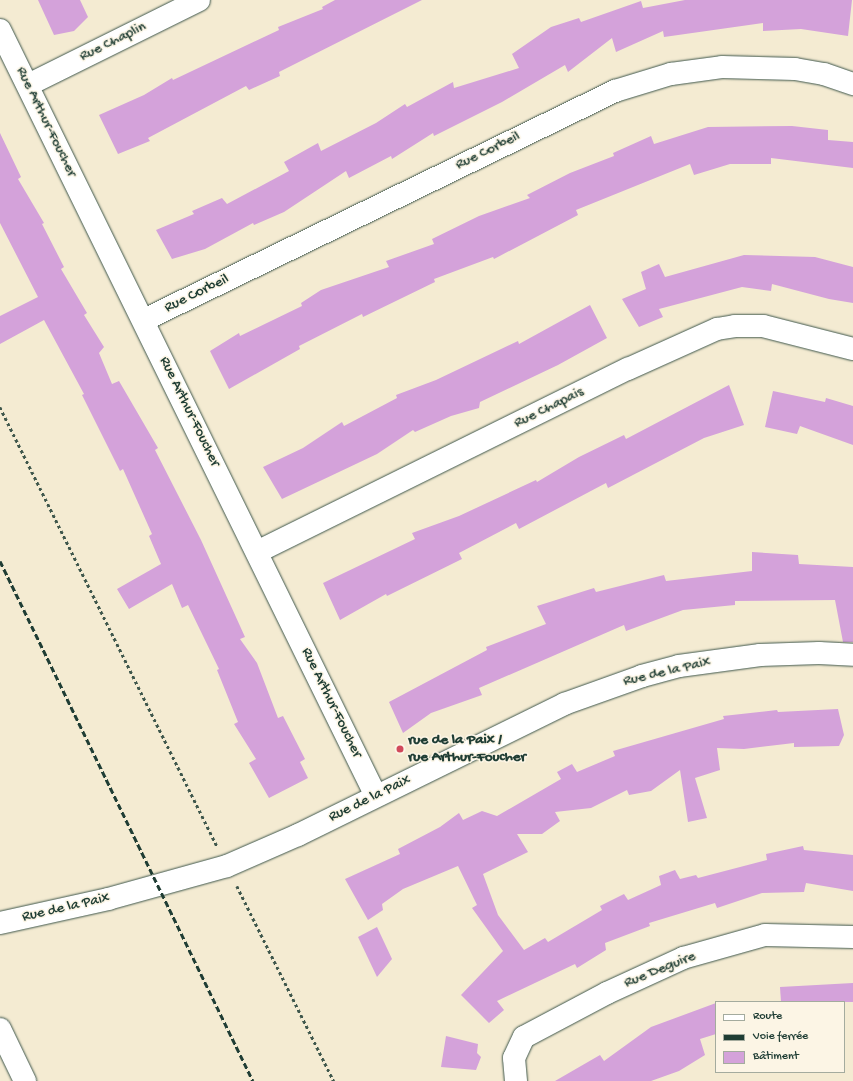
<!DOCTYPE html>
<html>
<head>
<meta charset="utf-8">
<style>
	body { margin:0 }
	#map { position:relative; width:853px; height:1081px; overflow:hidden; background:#f4ebd2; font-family:"Gochi Hand",sans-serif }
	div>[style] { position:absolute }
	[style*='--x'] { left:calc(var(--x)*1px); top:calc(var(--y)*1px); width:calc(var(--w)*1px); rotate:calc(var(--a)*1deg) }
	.building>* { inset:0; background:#d4a2da }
	.path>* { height:2.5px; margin-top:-1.25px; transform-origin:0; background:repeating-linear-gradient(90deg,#3f574c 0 3px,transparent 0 6px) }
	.roads { filter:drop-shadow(0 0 1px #3f574c) drop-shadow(0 0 1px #3f574c) }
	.minor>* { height:22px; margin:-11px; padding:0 11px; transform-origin:11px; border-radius:11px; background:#fff }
	.rail>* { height:3px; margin-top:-1.5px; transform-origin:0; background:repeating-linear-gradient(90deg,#1f3d34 0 6px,transparent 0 9px) }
	.dots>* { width:11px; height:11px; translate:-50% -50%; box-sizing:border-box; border:2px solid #fcf5e5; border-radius:50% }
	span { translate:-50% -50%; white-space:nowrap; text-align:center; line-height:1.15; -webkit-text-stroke:3px #fcf5e5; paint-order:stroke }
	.street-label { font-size:15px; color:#1f3d34 }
	.poi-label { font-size:15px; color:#1f3d34; font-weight:700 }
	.left { translate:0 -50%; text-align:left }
	.legend { position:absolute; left:715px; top:1001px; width:130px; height:72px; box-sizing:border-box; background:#fcf5e5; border:1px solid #a4ab9e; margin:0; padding:5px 7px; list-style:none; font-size:12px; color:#1f3d34 }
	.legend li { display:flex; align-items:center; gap:8px; height:20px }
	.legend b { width:20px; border:1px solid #a4ab9e }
</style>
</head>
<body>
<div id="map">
	<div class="building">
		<i style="clip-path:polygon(38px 0,80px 0,88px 17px,74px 31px,54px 35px)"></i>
		<i style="clip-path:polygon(335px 0,422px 0,279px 72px,280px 76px,249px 90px,246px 86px,148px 138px,150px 141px,118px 154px,99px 115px,144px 95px,172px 78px,173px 80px,279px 30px,278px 27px,323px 9px,322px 7px)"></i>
		<i style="clip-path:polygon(685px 0,852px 0,848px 36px,801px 29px,763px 31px,763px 23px,664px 37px,663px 31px,616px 52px,612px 38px,568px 72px,565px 65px,502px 102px,434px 136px,433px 133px,392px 159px,391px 156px,349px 178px,346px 171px,284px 212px,254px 225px,253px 223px,205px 249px,172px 259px,156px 230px,194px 214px,192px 211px,222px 198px,227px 204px,289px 171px,284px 162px,318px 143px,321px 151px,376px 123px,405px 104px,407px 107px,453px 82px,454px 88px,519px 68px,512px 54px,551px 27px,579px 18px,581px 22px,641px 1px,643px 8px)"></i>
		<i style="clip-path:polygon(792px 126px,828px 130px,828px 140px,853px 142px,853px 168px,771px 158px,771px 164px,730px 164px,694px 175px,690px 164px,576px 210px,578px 215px,494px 259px,493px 257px,434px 279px,435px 282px,363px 317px,362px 314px,299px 346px,300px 349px,229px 389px,210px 351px,239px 333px,240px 336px,302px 306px,301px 303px,321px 290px,389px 267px,386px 261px,434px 244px,432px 239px,479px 216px,530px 198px,527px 195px,570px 173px,614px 156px,613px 153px,651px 136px,654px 144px,708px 127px)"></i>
		<i style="clip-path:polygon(0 133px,21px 177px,18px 179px,44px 223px,42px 224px,64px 267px,61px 269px,87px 313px,84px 315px,104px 347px,99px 353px,112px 384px,119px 381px,158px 448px,155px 450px,201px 540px,245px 637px,240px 639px,257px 663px,278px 718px,283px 716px,305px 759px,300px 762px,308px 778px,269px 798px,249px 763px,256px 759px,234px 724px,238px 722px,217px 670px,219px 669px,188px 605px,182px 608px,172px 584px,129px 609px,117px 589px,161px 564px,149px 536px,152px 534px,123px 469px,120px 471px,82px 395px,84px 394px,44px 320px,0 344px,0 316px,38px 297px,0 223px)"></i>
		<i style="clip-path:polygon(744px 255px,815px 257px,853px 267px,853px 303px,829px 299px,772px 284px,771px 291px,742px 287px,659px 309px,663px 317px,639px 327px,622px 299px,646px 289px,641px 272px,659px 264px,665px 277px)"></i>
		<i style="clip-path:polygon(590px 305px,607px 338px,558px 365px,480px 402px,479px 408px,451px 416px,415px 432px,413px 430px,377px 454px,282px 499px,263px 467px,303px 448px,342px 422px,344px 426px,397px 398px,396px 395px,436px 380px,518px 341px,519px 344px)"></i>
		<i style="clip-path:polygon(729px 385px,744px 425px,704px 438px,608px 488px,606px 483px,519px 529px,516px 523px,459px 553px,462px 559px,387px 596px,386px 594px,340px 620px,323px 583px,415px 539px,412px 533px,459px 516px,536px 480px,537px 482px,579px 457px,624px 435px,626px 439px)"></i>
		<i style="clip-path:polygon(773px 391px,825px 402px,826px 398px,853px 406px,853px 445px,800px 426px,797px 434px,765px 427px)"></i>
		<i style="clip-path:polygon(752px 552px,798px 555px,799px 564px,853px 567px,853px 642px,843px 642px,835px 600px,735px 601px,735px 605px,683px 610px,626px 631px,624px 625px,479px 688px,482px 695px,431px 713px,403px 733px,389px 702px,487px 650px,486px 647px,546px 624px,537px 606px,594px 588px,596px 592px,664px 575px,666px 581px,752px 571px)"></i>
		<i style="clip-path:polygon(838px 709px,844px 735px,839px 746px,794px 747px,794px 743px,744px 749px,717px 748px,720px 770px,695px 778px,707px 818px,688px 822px,680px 770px,651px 791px,629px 795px,627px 790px,591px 808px,555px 812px,560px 821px,542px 834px,517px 834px,528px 852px,483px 874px,498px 915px,524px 950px,545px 938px,548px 942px,602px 910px,600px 906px,624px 894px,628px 900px,661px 885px,659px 876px,675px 870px,680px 879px,696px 875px,698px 878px,767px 860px,766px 854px,803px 846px,804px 850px,853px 855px,853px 891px,806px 883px,804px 892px,762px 893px,717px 908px,715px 903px,649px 923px,650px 926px,605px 943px,606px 950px,577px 968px,575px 964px,497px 1001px,504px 1010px,489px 1023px,461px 995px,503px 951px,472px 908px,477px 905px,458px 866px,403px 889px,382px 904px,383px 910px,368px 920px,345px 879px,400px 854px,398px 849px,440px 827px,459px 813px,463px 820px,482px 811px,497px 816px,561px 779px,557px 772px,572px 764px,577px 772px,615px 756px,613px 751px,724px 719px,723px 716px,777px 710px,778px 712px)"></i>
		<i style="clip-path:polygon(377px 927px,392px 959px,377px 977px,358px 937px)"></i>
		<i style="clip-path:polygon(853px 983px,853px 1002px,781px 1002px,780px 987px)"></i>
		<i style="clip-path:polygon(716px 1003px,716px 1034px,700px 1039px,705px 1055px,679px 1071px,651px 1081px,555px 1081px,600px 1055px,604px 1061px,651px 1027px)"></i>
		<i style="clip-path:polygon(446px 1036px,478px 1044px,477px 1053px,481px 1057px,476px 1070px,441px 1067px)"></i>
	</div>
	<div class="path">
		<i style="--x:0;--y:407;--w:490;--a:63.7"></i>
		<i style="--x:237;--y:886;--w:218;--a:63.6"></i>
	</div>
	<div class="roads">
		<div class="minor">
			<i style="--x:0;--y:30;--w:853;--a:63.86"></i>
			<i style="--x:28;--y:85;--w:191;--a:-26.4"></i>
			<i style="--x:144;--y:320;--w:524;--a:-25.93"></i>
			<i style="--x:615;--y:91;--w:59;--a:-16.9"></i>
			<i style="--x:671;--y:74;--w:51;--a:-7.8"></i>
			<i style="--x:722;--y:67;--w:73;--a:1.6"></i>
			<i style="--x:795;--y:69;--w:29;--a:10"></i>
			<i style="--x:824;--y:74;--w:31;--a:19"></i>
			<i style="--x:257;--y:552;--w:414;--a:-26.3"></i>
			<i style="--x:628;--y:369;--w:98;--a:-24.2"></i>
			<i style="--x:717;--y:329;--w:18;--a:-9"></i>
			<i style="--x:735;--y:326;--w:28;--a:0"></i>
			<i style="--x:763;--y:326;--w:93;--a:14.3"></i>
			<i style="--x:0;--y:923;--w:111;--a:-12.5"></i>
			<i style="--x:108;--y:899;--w:123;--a:-15.5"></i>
			<i style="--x:227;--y:866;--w:77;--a:-23.6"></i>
			<i style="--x:298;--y:835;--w:297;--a:-26.2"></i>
			<i style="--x:564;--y:704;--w:83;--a:-19.7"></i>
			<i style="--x:642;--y:676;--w:38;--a:-15"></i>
			<i style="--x:679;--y:666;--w:82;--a:-7.7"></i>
			<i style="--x:760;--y:655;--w:59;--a:-1.9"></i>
			<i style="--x:819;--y:653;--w:34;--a:3"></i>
			<i style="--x:0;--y:1029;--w:58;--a:64.3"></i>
			<i style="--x:516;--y:1081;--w:23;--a:-95"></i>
			<i style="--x:514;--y:1058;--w:23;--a:-65"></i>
			<i style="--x:524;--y:1037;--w:94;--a:-27.9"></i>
			<i style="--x:607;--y:993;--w:84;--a:-24.7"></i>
			<i style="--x:683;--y:958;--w:85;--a:-15.7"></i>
			<i style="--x:765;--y:935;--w:88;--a:1.3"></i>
		</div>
	</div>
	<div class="rail">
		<i style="--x:0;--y:561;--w:578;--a:64.06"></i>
	</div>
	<div class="dots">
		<i style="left:400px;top:749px;background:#d1495b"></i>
	</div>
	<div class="street-label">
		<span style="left:113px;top:42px;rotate:-26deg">Rue Chaplin</span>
		<span style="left:46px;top:122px;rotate:64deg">Rue Arthur-Foucher</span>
		<span style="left:488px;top:151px;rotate:-26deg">Rue Corbeil</span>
		<span style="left:197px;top:294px;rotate:-26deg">Rue Corbeil</span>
		<span style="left:549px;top:408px;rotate:-26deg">Rue Chapais</span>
		<span style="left:189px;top:412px;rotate:64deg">Rue Arthur-Foucher</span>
		<span style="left:667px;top:672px;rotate:-13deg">Rue de la Paix</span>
		<span style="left:331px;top:703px;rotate:64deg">Rue Arthur-Foucher</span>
		<span style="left:370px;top:799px;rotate:-26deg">Rue de la Paix</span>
		<span style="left:66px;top:908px;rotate:-13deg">Rue de la Paix</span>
		<span style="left:660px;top:970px;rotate:-22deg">Rue Deguire</span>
	</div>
	<div class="poi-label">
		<span class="left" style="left:408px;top:749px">rue de la Paix /<br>rue Arthur-Foucher</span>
	</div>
	<ul class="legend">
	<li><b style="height:5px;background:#fff"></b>Route</li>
	<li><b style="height:5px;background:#1f3d34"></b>Voie ferrée</li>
	<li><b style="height:11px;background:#d4a2da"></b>Bâtiment</li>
	</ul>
</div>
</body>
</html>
